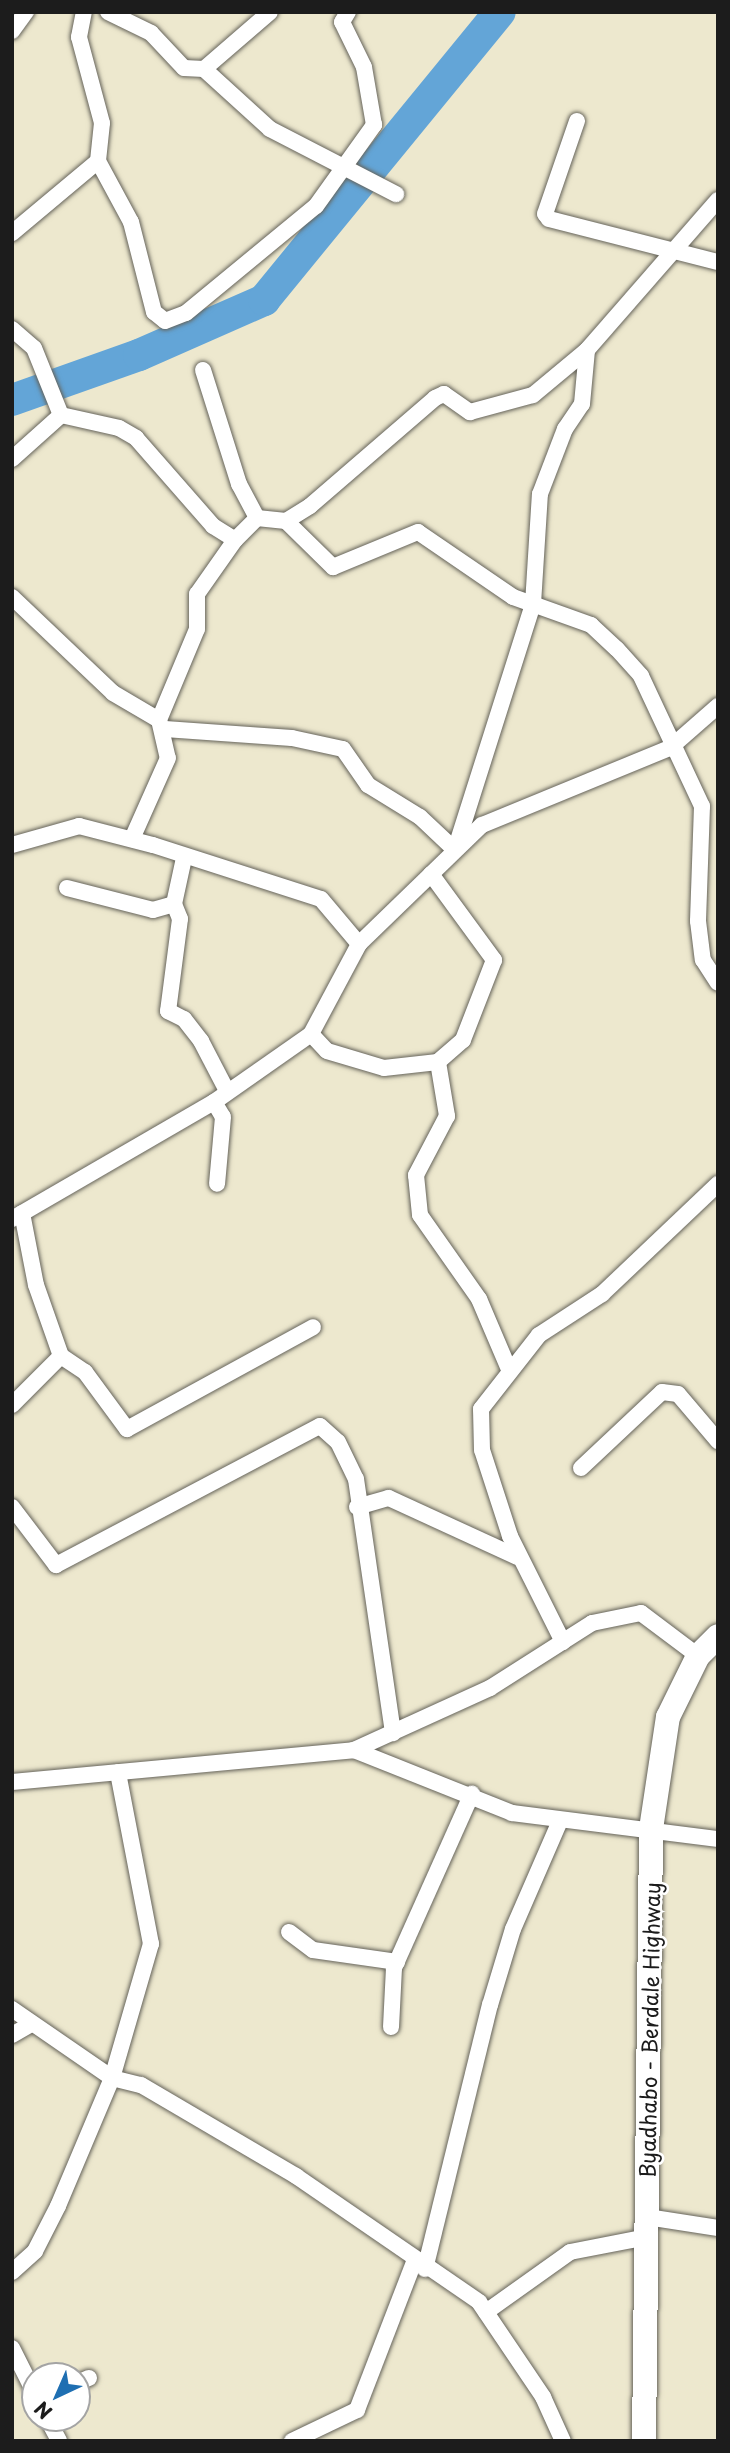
<!DOCTYPE html>
<html>
<head>
<meta charset="utf-8">
<style>
	body { margin:0 }
	#map { position:relative; width:730px; height:2453px; overflow:hidden; background:#ede8ce; font-family:"Playpen Sans",sans-serif }
	div>[style] { position:absolute }
	[style*='--x'] { left:calc(var(--x)*1px); top:calc(var(--y)*1px); width:calc(var(--w)*1px); rotate:calc(var(--a)*1deg) }
	.river>* { height:32px; margin:-16px; padding:0 16px; transform-origin:16px; border-radius:16px; background:#63a5d7 }
	.roads { filter:drop-shadow(0 0 2px #65635a) drop-shadow(0 0 2px #65635a) }
	.street>* { height:16px; margin:-8px; padding:0 8px; transform-origin:8px; border-radius:8px; background:#fff }
	.primary>* { height:24px; margin:-12px; padding:0 12px; transform-origin:12px; border-radius:12px; background:#fff }
	span { translate:-50% -50%; white-space:nowrap; text-align:center; line-height:1.15; -webkit-text-stroke:5px #fff; paint-order:stroke }
	.street-label { font-size:21px; color:#1c1c1c }
	.frame { position:absolute; inset:0; border:14px solid #1c1c1c; pointer-events:none }
	.north { position:absolute; left:21px; top:2362px; width:70px; height:70px; box-sizing:border-box; background:#fff; border:2px solid #a4a4a4; border-radius:50%; rotate:224deg; font-size:19px; font-weight:700; line-height:28px; text-align:center; color:#1c1c1c }
	.north::after { content:''; display:block; margin:auto; width:24px; height:32px; background:#1f6fb2; clip-path:polygon(50% 0,100% 100%,50% 72%,0 100%) }
</style>
</head>
<body>
<div id="map">
	<div class="river">
		<i style="--x:12;--y:400;--w:135;--a:-19.5"></i>
		<i style="--x:139;--y:355;--w:137;--a:-23.7"></i>
		<i style="--x:264;--y:300;--w:372;--a:-50.7"></i>
	</div>
	<div class="roads">
		<div class="street">
			<i style="--x:108;--y:12;--w:48;--a:26"></i>
			<i style="--x:151;--y:33;--w:48;--a:46.7"></i>
			<i style="--x:184;--y:68;--w:20;--a:3"></i>
			<i style="--x:204;--y:69;--w:89;--a:42.3"></i>
			<i style="--x:270;--y:129;--w:142;--a:27.3"></i>
			<i style="--x:12;--y:31;--w:24;--a:-54"></i>
			<i style="--x:204;--y:69;--w:87;--a:-40.8"></i>
			<i style="--x:577;--y:121;--w:98;--a:109"></i>
			<i style="--x:545;--y:214;--w:6;--a:51"></i>
			<i style="--x:549;--y:219;--w:174;--a:14.3"></i>
			<i style="--x:98;--y:161;--w:69;--a:61.6"></i>
			<i style="--x:131;--y:222;--w:93;--a:75.7"></i>
			<i style="--x:154;--y:312;--w:14;--a:39"></i>
			<i style="--x:165;--y:321;--w:22;--a:-21"></i>
			<i style="--x:186;--y:313;--w:168;--a:-39.5"></i>
			<i style="--x:316;--y:206;--w:100;--a:-54.4"></i>
			<i style="--x:374;--y:125;--w:59;--a:-99.8"></i>
			<i style="--x:364;--y:67;--w:50;--a:-116.1"></i>
			<i style="--x:342;--y:22;--w:12;--a:-59"></i>
			<i style="--x:12;--y:233;--w:112;--a:-39.9"></i>
			<i style="--x:98;--y:161;--w:38;--a:-84"></i>
			<i style="--x:102;--y:123;--w:89;--a:-105"></i>
			<i style="--x:79;--y:37;--w:25;--a:-79"></i>
			<i style="--x:12;--y:329;--w:29;--a:41"></i>
			<i style="--x:34;--y:348;--w:72;--a:68.1"></i>
			<i style="--x:61;--y:415;--w:59;--a:12.6"></i>
			<i style="--x:119;--y:428;--w:20;--a:30"></i>
			<i style="--x:136;--y:438;--w:117;--a:48.8"></i>
			<i style="--x:213;--y:526;--w:26;--a:32"></i>
			<i style="--x:235;--y:540;--w:66;--a:125.1"></i>
			<i style="--x:197;--y:594;--w:35;--a:90"></i>
			<i style="--x:197;--y:629;--w:99;--a:112.7"></i>
			<i style="--x:159;--y:720;--w:39;--a:77"></i>
			<i style="--x:168;--y:758;--w:89;--a:114"></i>
			<i style="--x:203;--y:370;--w:120;--a:72.5"></i>
			<i style="--x:239;--y:484;--w:38;--a:62"></i>
			<i style="--x:12;--y:459;--w:66;--a:-41.9"></i>
			<i style="--x:286;--y:521;--w:66;--a:44.4"></i>
			<i style="--x:333;--y:567;--w:92;--a:-22.4"></i>
			<i style="--x:418;--y:532;--w:115;--a:34.4"></i>
			<i style="--x:513;--y:597;--w:83;--a:19.7"></i>
			<i style="--x:591;--y:625;--w:35;--a:43"></i>
			<i style="--x:617;--y:649;--w:36;--a:48"></i>
			<i style="--x:641;--y:676;--w:144;--a:64.9"></i>
			<i style="--x:702;--y:806;--w:115;--a:92"></i>
			<i style="--x:698;--y:921;--w:39;--a:83"></i>
			<i style="--x:703;--y:960;--w:27;--a:57"></i>
			<i style="--x:235;--y:540;--w:31;--a:-45"></i>
			<i style="--x:257;--y:518;--w:29;--a:6"></i>
			<i style="--x:286;--y:521;--w:28;--a:-32"></i>
			<i style="--x:310;--y:506;--w:165;--a:-40.8"></i>
			<i style="--x:435;--y:398;--w:10;--a:-24"></i>
			<i style="--x:444;--y:394;--w:32;--a:35"></i>
			<i style="--x:470;--y:412;--w:65;--a:-15.1"></i>
			<i style="--x:533;--y:395;--w:70;--a:-39.8"></i>
			<i style="--x:587;--y:350;--w:199;--a:-48.9"></i>
			<i style="--x:12;--y:597;--w:139;--a:43.5"></i>
			<i style="--x:113;--y:693;--w:53;--a:30.4"></i>
			<i style="--x:165;--y:729;--w:127;--a:4.1"></i>
			<i style="--x:292;--y:738;--w:52;--a:12.2"></i>
			<i style="--x:343;--y:749;--w:44;--a:55.2"></i>
			<i style="--x:368;--y:785;--w:61;--a:31.6"></i>
			<i style="--x:420;--y:817;--w:48;--a:43.3"></i>
			<i style="--x:455;--y:850;--w:258;--a:-72.4"></i>
			<i style="--x:533;--y:604;--w:110;--a:-86.4"></i>
			<i style="--x:540;--y:494;--w:70;--a:-69"></i>
			<i style="--x:565;--y:429;--w:30;--a:-56"></i>
			<i style="--x:582;--y:404;--w:54;--a:-84.7"></i>
			<i style="--x:12;--y:845;--w:70;--a:-15.8"></i>
			<i style="--x:79;--y:826;--w:76;--a:14.4"></i>
			<i style="--x:153;--y:845;--w:176;--a:17.8"></i>
			<i style="--x:321;--y:899;--w:59;--a:49.8"></i>
			<i style="--x:184;--y:858;--w:47;--a:102.3"></i>
			<i style="--x:174;--y:904;--w:16;--a:68"></i>
			<i style="--x:180;--y:919;--w:93;--a:97.4"></i>
			<i style="--x:168;--y:1011;--w:18;--a:27"></i>
			<i style="--x:184;--y:1019;--w:28;--a:52"></i>
			<i style="--x:201;--y:1041;--w:54;--a:62.5"></i>
			<i style="--x:431;--y:874;--w:107;--a:53.8"></i>
			<i style="--x:494;--y:960;--w:86;--a:111.2"></i>
			<i style="--x:463;--y:1040;--w:33;--a:139"></i>
			<i style="--x:438;--y:1062;--w:55;--a:80.5"></i>
			<i style="--x:447;--y:1116;--w:67;--a:117.7"></i>
			<i style="--x:416;--y:1175;--w:40;--a:84.3"></i>
			<i style="--x:420;--y:1215;--w:103;--a:54.9"></i>
			<i style="--x:479;--y:1299;--w:74;--a:66.9"></i>
			<i style="--x:67;--y:888;--w:89;--a:14.3"></i>
			<i style="--x:153;--y:910;--w:22;--a:-16"></i>
			<i style="--x:311;--y:1034;--w:23;--a:47"></i>
			<i style="--x:327;--y:1051;--w:59;--a:16.6"></i>
			<i style="--x:384;--y:1068;--w:54;--a:-6.3"></i>
			<i style="--x:214;--y:1102;--w:17;--a:59"></i>
			<i style="--x:223;--y:1117;--w:67;--a:95.1"></i>
			<i style="--x:22;--y:1213;--w:73;--a:79"></i>
			<i style="--x:36;--y:1285;--w:75;--a:70.6"></i>
			<i style="--x:61;--y:1356;--w:29;--a:34"></i>
			<i style="--x:85;--y:1372;--w:71;--a:53.6"></i>
			<i style="--x:127;--y:1429;--w:212;--a:-28.7"></i>
			<i style="--x:12;--y:1219;--w:233;--a:-30.1"></i>
			<i style="--x:214;--y:1102;--w:118;--a:-35"></i>
			<i style="--x:311;--y:1034;--w:102;--a:-61.9"></i>
			<i style="--x:359;--y:944;--w:171;--a:-44.1"></i>
			<i style="--x:482;--y:825;--w:203;--a:-22.3"></i>
			<i style="--x:670;--y:748;--w:64;--a:-41.2"></i>
			<i style="--x:12;--y:1405;--w:69;--a:-45"></i>
			<i style="--x:581;--y:1468;--w:111;--a:-43.2"></i>
			<i style="--x:662;--y:1392;--w:16;--a:7"></i>
			<i style="--x:678;--y:1394;--w:62;--a:49.6"></i>
			<i style="--x:12;--y:1507;--w:73;--a:52.8"></i>
			<i style="--x:56;--y:1565;--w:298;--a:-27.8"></i>
			<i style="--x:320;--y:1426;--w:24;--a:42"></i>
			<i style="--x:338;--y:1442;--w:41;--a:64.1"></i>
			<i style="--x:356;--y:1479;--w:257;--a:81.7"></i>
			<i style="--x:357;--y:1507;--w:33;--a:-16"></i>
			<i style="--x:389;--y:1498;--w:141;--a:24.7"></i>
			<i style="--x:563;--y:1642;--w:119;--a:-116.6"></i>
			<i style="--x:510;--y:1536;--w:90;--a:-108"></i>
			<i style="--x:482;--y:1450;--w:41;--a:-91.4"></i>
			<i style="--x:481;--y:1409;--w:94;--a:-51.9"></i>
			<i style="--x:539;--y:1335;--w:75;--a:-33.1"></i>
			<i style="--x:602;--y:1294;--w:160;--a:-43.5"></i>
			<i style="--x:354;--y:1750;--w:170;--a:21.7"></i>
			<i style="--x:512;--y:1813;--w:208;--a:7.2"></i>
			<i style="--x:12;--y:1782;--w:343;--a:-5.3"></i>
			<i style="--x:354;--y:1750;--w:149;--a:-24.5"></i>
			<i style="--x:490;--y:1688;--w:121;--a:-32.5"></i>
			<i style="--x:592;--y:1623;--w:50;--a:-11.5"></i>
			<i style="--x:641;--y:1613;--w:71;--a:37"></i>
			<i style="--x:289;--y:1932;--w:30;--a:37"></i>
			<i style="--x:313;--y:1950;--w:85;--a:8.1"></i>
			<i style="--x:12;--y:2009;--w:121;--a:34.6"></i>
			<i style="--x:112;--y:2078;--w:30;--a:14"></i>
			<i style="--x:141;--y:2085;--w:180;--a:30.4"></i>
			<i style="--x:296;--y:2176;--w:222;--a:34.5"></i>
			<i style="--x:479;--y:2302;--w:115;--a:56"></i>
			<i style="--x:543;--y:2397;--w:48;--a:65.6"></i>
			<i style="--x:391;--y:2027;--w:59;--a:-87.1"></i>
			<i style="--x:394;--y:1968;--w:191;--a:-65.9"></i>
			<i style="--x:12;--y:2035;--w:22;--a:-30"></i>
			<i style="--x:647;--y:2217;--w:72;--a:8.8"></i>
			<i style="--x:425;--y:2269;--w:272;--a:-76.2"></i>
			<i style="--x:490;--y:2005;--w:79;--a:-73.2"></i>
			<i style="--x:513;--y:1929;--w:116;--a:-66.5"></i>
			<i style="--x:12;--y:2272;--w:31;--a:-42"></i>
			<i style="--x:35;--y:2251;--w:51;--a:-62.9"></i>
			<i style="--x:58;--y:2206;--w:139;--a:-67.1"></i>
			<i style="--x:112;--y:2078;--w:140;--a:-73.8"></i>
			<i style="--x:151;--y:1944;--w:175;--a:-100.9"></i>
			<i style="--x:486;--y:2312;--w:103;--a:-35.5"></i>
			<i style="--x:570;--y:2252;--w:78;--a:-11"></i>
			<i style="--x:12;--y:2348;--w:51;--a:63.4"></i>
			<i style="--x:77;--y:2383;--w:13;--a:-23"></i>
			<i style="--x:47;--y:2418;--w:26;--a:62"></i>
			<i style="--x:292;--y:2441;--w:72;--a:-25.5"></i>
			<i style="--x:357;--y:2410;--w:159;--a:-68.9"></i>
		</div>
		<div class="primary">
			<i style="--x:644;--y:2441;--w:612;--a:-89.34"></i>
			<i style="--x:651;--y:1829;--w:113;--a:-81.4"></i>
			<i style="--x:668;--y:1717;--w:68;--a:-63.8"></i>
			<i style="--x:698;--y:1656;--w:28;--a:-45"></i>
		</div>
	</div>
	<div class="street-label">
		<span style="left:649px;top:2030px;rotate:-89deg">Byadhabo - Berdale Highway</span>
	</div>
	<div class="frame"></div>
	<div class="north">N</div>
</div>
</body>
</html>
